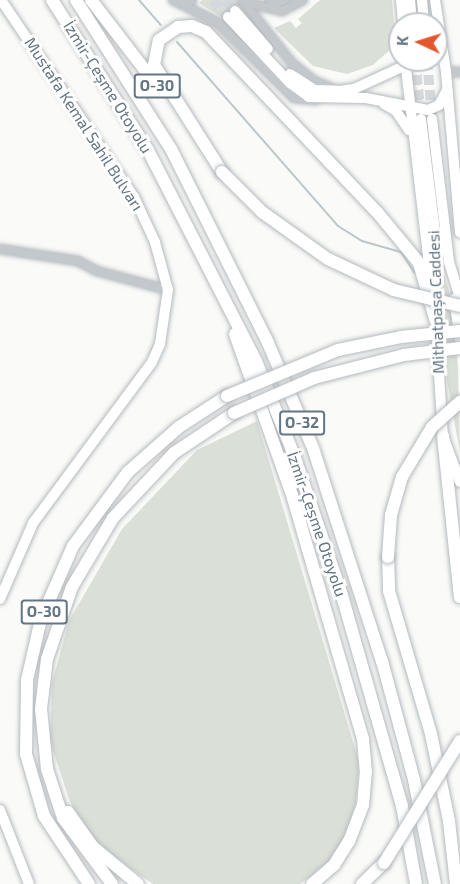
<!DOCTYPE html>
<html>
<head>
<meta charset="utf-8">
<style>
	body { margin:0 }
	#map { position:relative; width:460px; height:884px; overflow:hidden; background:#fafaf8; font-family:"Exo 2",sans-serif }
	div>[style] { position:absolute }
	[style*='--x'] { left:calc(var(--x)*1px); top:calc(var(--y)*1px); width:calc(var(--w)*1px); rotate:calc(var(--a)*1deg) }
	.green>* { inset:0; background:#dadfd7 }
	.stream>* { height:2px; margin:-1px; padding:0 1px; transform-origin:1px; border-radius:1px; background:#bbc7cb }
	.major-tunnel>* { height:10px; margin-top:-5px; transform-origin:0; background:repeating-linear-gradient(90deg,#d5d9db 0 10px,transparent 0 15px) }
	.roads { filter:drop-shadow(0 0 2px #b5babe) drop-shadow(0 0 2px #b5babe) }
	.minor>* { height:8px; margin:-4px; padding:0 4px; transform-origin:4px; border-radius:4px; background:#c3c8cc }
	.major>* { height:10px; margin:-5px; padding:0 5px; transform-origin:5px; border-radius:5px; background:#fff }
	.highway>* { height:12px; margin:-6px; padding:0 6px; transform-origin:6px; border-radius:6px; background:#fff }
	.bridges { filter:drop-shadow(0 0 2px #b4b9bd) drop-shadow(0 0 2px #b4b9bd) }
	.highway-bridge>* { height:12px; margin:-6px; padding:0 6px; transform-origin:6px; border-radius:6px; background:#fff }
	span { translate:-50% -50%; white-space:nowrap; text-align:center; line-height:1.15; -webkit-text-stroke:6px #fff; paint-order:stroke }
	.shield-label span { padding:2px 4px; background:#fff; border:2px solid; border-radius:4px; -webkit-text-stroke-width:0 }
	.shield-label { font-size:15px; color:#657683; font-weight:700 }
	.street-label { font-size:16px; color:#657683 }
	.north { position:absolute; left:388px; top:12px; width:60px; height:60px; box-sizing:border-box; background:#fff; border:2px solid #c1c8cd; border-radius:50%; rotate:274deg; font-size:16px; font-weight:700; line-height:24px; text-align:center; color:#657683 }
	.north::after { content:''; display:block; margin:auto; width:21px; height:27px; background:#e4572e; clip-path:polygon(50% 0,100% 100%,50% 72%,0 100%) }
</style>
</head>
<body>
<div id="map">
	<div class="green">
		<i style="clip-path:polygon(202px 0,236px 0,241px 5px,225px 19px,199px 3px)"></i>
		<i style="clip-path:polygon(320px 0,392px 0,395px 39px,392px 48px,373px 65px,347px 74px,313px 66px,274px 28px,290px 21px,296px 28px,302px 23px,298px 19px)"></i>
		<i style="clip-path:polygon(439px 258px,449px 291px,458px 366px,460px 453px,444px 364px)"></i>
		<i style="clip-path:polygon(257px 421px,359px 762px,356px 802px,348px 829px,332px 860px,300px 884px,153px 884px,96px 844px,70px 802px,50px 741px,52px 683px,69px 621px,122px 529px,197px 450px)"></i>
	</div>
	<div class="stream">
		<i style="--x:139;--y:0;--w:33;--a:49"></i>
		<i style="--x:177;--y:42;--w:244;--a:48.8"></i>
		<i style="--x:338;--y:226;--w:28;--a:32"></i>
		<i style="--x:362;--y:241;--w:41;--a:15.8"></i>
		<i style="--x:401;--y:252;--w:24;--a:57"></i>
	</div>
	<div class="major-tunnel">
		<i style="--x:213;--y:0;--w:23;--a:49"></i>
		<i style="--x:225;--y:0;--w:15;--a:48"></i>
		<i style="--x:415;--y:60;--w:56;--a:83.9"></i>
		<i style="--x:427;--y:60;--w:56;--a:84.9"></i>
	</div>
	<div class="roads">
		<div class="minor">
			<i style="--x:173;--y:0;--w:49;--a:26.6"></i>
			<i style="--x:217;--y:22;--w:108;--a:44.6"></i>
			<i style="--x:294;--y:98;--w:22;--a:5"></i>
			<i style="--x:177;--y:0;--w:15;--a:0"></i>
			<i style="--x:242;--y:0;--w:80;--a:51.6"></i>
			<i style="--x:292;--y:63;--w:28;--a:39"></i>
			<i style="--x:314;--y:81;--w:24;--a:22"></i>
			<i style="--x:270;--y:0;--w:8;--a:23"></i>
			<i style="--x:277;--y:3;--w:9;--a:-21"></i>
			<i style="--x:244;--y:2;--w:39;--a:13"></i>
			<i style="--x:282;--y:11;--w:24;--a:-28"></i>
			<i style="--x:446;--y:72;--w:14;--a:0"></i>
			<i style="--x:0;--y:249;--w:79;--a:8.7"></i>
			<i style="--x:78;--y:261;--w:21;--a:28"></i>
			<i style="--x:97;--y:271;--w:73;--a:15"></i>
		</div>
		<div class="major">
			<i style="--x:401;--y:0;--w:24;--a:85"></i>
			<i style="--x:410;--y:0;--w:24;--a:85"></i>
			<i style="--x:422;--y:0;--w:24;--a:85"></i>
			<i style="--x:435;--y:0;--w:73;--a:81.3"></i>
			<i style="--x:446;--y:72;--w:161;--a:85"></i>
			<i style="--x:235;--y:11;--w:50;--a:49"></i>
			<i style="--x:228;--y:17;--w:91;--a:46.8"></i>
			<i style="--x:290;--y:83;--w:24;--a:36"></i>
			<i style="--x:309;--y:97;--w:57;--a:1"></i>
			<i style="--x:366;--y:98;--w:63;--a:11"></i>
			<i style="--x:428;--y:110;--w:12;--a:-24"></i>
			<i style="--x:439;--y:105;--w:17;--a:-62"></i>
			<i style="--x:405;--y:60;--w:215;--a:83.3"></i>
			<i style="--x:290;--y:74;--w:30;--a:33"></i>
			<i style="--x:315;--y:90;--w:24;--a:2"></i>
			<i style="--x:339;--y:91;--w:15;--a:-8"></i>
			<i style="--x:354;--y:89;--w:69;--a:-24.7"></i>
			<i style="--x:384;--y:104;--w:14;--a:30"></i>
			<i style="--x:396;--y:111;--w:23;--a:56"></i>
			<i style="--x:421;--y:119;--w:114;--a:82.9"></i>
			<i style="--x:435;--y:232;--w:76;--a:89.2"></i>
			<i style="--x:432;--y:119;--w:144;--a:83.2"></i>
			<i style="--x:449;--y:262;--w:39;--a:73"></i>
			<i style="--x:454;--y:299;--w:41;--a:81.7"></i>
			<i style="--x:436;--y:326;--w:110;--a:86.4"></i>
			<i style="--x:443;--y:436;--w:49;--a:69.7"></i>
			<i style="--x:0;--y:599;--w:83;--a:-66.5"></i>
			<i style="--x:33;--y:523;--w:200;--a:-53.5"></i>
			<i style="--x:152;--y:362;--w:20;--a:-66"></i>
			<i style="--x:160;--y:344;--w:55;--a:-81.6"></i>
			<i style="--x:168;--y:290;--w:50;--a:-105.2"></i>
			<i style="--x:155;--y:242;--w:50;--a:-115"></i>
			<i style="--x:134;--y:197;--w:238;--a:-124"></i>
			<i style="--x:0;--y:810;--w:79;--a:68.6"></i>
		</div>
		<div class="highway">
			<i style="--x:52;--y:0;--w:178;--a:57.4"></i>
			<i style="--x:148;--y:150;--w:237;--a:62.9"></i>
			<i style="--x:256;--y:361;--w:101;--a:68"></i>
			<i style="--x:294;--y:455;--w:145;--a:71.1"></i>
			<i style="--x:341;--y:592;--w:223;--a:74.1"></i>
			<i style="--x:402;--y:806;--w:79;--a:79.8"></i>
			<i style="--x:76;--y:0;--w:177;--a:57.5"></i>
			<i style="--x:171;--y:149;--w:217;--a:63.4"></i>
			<i style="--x:268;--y:343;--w:114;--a:66.8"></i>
			<i style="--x:313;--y:448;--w:224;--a:72.1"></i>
			<i style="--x:382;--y:661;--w:123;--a:74.9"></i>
			<i style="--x:414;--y:780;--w:106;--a:78.6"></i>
			<i style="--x:91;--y:0;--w:110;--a:52.4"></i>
			<i style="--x:222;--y:172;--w:127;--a:-122.4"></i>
			<i style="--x:154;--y:65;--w:25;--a:-79"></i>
			<i style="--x:159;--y:40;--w:23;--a:-34"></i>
			<i style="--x:178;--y:27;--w:14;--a:-4"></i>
			<i style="--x:192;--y:26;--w:15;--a:23"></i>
			<i style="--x:206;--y:32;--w:248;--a:46.5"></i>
			<i style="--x:377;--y:212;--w:66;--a:50.5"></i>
			<i style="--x:419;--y:263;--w:61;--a:73.9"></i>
			<i style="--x:235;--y:334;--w:174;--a:70.5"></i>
			<i style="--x:293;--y:498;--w:251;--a:73.8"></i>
			<i style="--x:363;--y:739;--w:32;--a:85"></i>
			<i style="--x:366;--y:771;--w:34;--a:95"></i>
			<i style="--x:363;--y:805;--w:39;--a:111"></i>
			<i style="--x:349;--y:841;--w:28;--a:122"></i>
			<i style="--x:334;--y:865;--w:29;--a:139"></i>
			<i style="--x:443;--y:436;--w:162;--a:84"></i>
			<i style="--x:388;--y:557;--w:34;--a:88"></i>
			<i style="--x:389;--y:591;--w:149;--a:73.6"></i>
			<i style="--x:431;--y:734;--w:89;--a:78.3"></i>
			<i style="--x:449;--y:821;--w:63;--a:83.7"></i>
			<i style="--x:68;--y:812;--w:43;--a:54.5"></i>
			<i style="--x:93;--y:847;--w:58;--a:39.4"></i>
			<i style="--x:89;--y:884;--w:82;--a:-123.5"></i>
			<i style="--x:44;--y:816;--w:65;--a:-106.2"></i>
			<i style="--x:26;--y:754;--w:74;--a:-89.2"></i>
			<i style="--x:27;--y:680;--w:63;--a:-77.1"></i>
			<i style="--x:41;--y:619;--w:80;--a:-66.3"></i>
			<i style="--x:73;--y:546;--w:92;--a:-53.4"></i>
			<i style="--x:128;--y:472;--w:68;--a:-41.4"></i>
			<i style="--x:179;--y:427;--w:57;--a:-32.9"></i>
			<i style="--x:112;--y:884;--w:82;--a:-126.6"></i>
			<i style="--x:63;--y:818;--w:52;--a:-108.1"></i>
			<i style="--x:47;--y:769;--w:60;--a:-95.7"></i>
			<i style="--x:41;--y:709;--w:50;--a:-83.2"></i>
			<i style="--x:47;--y:659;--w:76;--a:-70.9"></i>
			<i style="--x:72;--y:587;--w:80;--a:-59.3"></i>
			<i style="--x:113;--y:518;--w:89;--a:-46.8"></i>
			<i style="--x:174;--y:453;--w:72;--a:-33.7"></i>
			<i style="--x:362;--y:884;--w:30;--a:-44"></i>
		</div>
	</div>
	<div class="bridges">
		<div class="highway-bridge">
			<i style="--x:222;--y:172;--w:57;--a:45"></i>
			<i style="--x:262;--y:212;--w:81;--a:35.5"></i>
			<i style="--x:328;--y:259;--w:73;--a:25.2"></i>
			<i style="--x:394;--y:290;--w:68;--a:13.6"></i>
			<i style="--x:227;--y:396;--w:120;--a:-22.5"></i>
			<i style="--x:338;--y:350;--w:64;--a:-11.7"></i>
			<i style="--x:401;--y:337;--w:59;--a:-5.8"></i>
			<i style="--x:234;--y:413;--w:87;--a:-23.6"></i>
			<i style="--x:314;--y:378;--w:93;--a:-14.3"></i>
			<i style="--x:404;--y:355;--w:56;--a:-7.1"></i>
			<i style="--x:388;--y:557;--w:42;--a:-85.9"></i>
			<i style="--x:391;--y:515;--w:40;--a:-74"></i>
			<i style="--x:402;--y:477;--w:58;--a:-59"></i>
			<i style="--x:432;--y:427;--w:38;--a:-42"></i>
			<i style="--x:384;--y:863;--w:144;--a:-58.1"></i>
		</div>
	</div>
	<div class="shield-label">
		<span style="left:157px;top:86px">O-30</span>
		<span style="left:302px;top:423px">O-32</span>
		<span style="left:44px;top:612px">O-30</span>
	</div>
	<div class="street-label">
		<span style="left:108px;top:87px;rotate:58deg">İzmir-Çeşme Otoyolu</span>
		<span style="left:84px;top:124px;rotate:57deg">Mustafa Kemal Sahil Bulvarı</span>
		<span style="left:436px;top:302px;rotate:-92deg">Mithatpaşa Caddesi</span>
		<span style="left:317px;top:524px;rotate:71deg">İzmir-Çeşme Otoyolu</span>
	</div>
	<div class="north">K</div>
</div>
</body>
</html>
